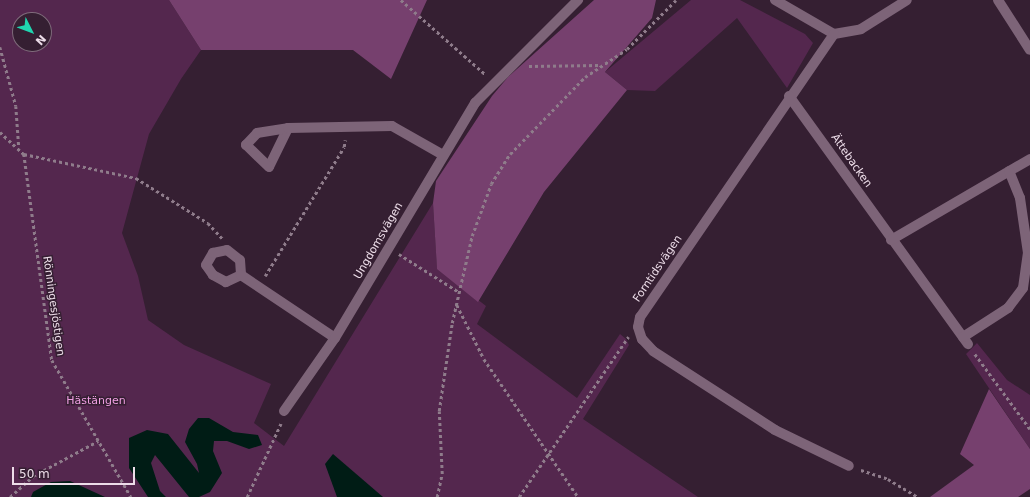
<!DOCTYPE html>
<html>
<head>
<meta charset="utf-8">
<style>
	body { margin:0 }
	#map { position:relative; width:1030px; height:497px; overflow:hidden; background:#351f32; font-family:"DejaVu Sans",sans-serif }
	div>[style] { position:absolute }
	[style*='--x'] { left:calc(var(--x)*1px); top:calc(var(--y)*1px); width:calc(var(--w)*1px); rotate:calc(var(--a)*1deg) }
	.green>* { inset:0; background:#54274e }
	.forest>* { inset:0; background:#76406e }
	.water>* { inset:0; background:#001c15 }
	.path>* { height:2.5px; margin-top:-1.25px; transform-origin:0; background:repeating-linear-gradient(90deg,#8f7c8b 0 3px,transparent 0 6px) }
	.minor>* { height:10px; margin:-5px; padding:0 5px; transform-origin:5px; border-radius:5px; background:#7d6478 }
	span { translate:-50% -50%; white-space:nowrap; text-align:center; line-height:1.15; -webkit-text-stroke:3px #351f32; paint-order:stroke }
	.street-label { font-size:11px; color:#eddde9 }
	.park-label { font-size:11px; color:#f09fe3 }
	.north { position:absolute; left:12px; top:12px; width:40px; height:40px; box-sizing:border-box; background:#351f32; border:1px solid #7f6b7b; border-radius:50%; rotate:132deg; font-size:11px; font-weight:700; line-height:16px; text-align:center; color:#eddde9 }
	.north::after { content:''; display:block; margin:auto; width:14px; height:18px; background:#20d5b0; clip-path:polygon(50% 0,100% 100%,50% 72%,0 100%) }
	.scale { position:absolute; left:12px; top:467px; width:123px; height:18px; box-sizing:border-box; border:2px solid #eddde9; border-top:0; padding-left:5px; font-size:12px; line-height:14px; white-space:nowrap; color:#eddde9; -webkit-text-stroke:3px #351f32; paint-order:stroke }
</style>
</head>
<body>
<div id="map">
	<div class="green">
		<i style="clip-path:polygon(evenodd,0 0,169px 0,201px 50px,181px 79px,149px 134px,122px 233px,138px 276px,148px 320px,184px 345px,271px 384px,254px 423px,284px 446px,433px 203px,437px 268px,486px 306px,477px 324px,577px 398px,620px 334px,626px 339px,629px 345px,583px 419px,698px 497px,0 497px,0 0,20px 20px,44px 20px,44px 44px,20px 44px,20px 20px)"></i>
		<i style="clip-path:polygon(691px 0,740px 0,805px 34px,813px 43px,787px 88px,737px 18px,655px 91px,627px 90px,605px 72px)"></i>
		<i style="clip-path:polygon(977px 343px,1007px 380px,1030px 395px,1030px 449px,966px 354px)"></i>
	</div>
	<div class="forest">
		<i style="clip-path:polygon(169px 0,427px 0,391px 79px,353px 50px,201px 50px)"></i>
		<i style="clip-path:polygon(594px 0,656px 0,652px 18px,605px 72px,627px 90px,544px 192px,478px 302px,437px 269px,433px 203px,436px 181px,492px 96px,508px 77px)"></i>
		<i style="clip-path:polygon(989px 389px,1030px 449px,1030px 489px,1018px 497px,930px 497px,974px 465px,960px 454px)"></i>
	</div>
	<div class="water">
		<i style="clip-path:polygon(198px 418px,209px 418px,233px 432px,258px 435px,262px 445px,249px 449px,227px 441px,214px 441px,213px 451px,222px 473px,210px 492px,199px 497px,189px 497px,155px 455px,151px 463px,160px 491px,166px 497px,148px 497px,129px 468px,129px 438px,147px 430px,168px 434px,199px 473px,197px 464px,185px 442px,189px 429px)"></i>
		<i style="clip-path:polygon(333px 454px,383px 497px,337px 497px,325px 464px)"></i>
		<i style="clip-path:polygon(70px 481px,105px 497px,31px 497px,33px 492px,51px 482px)"></i>
	</div>
	<div class="path">
		<i style="--x:401;--y:0;--w:113;--a:41.4"></i>
		<i style="--x:0;--y:47;--w:61;--a:74.8"></i>
		<i style="--x:16;--y:106;--w:42;--a:85.9"></i>
		<i style="--x:529;--y:66;--w:71;--a:-0.8"></i>
		<i style="--x:0;--y:132;--w:33;--a:43"></i>
		<i style="--x:24;--y:154;--w:208;--a:82.3"></i>
		<i style="--x:52;--y:360;--w:158;--a:60"></i>
		<i style="--x:24;--y:154;--w:115;--a:12.1"></i>
		<i style="--x:136;--y:178;--w:85;--a:32"></i>
		<i style="--x:208;--y:223;--w:22;--a:47"></i>
		<i style="--x:399;--y:254;--w:71;--a:32.3"></i>
		<i style="--x:265;--y:276;--w:151;--a:-58.5"></i>
		<i style="--x:344;--y:147;--w:7;--a:-82"></i>
		<i style="--x:457;--y:305;--w:60;--a:63.4"></i>
		<i style="--x:484;--y:359;--w:167;--a:55.7"></i>
		<i style="--x:975;--y:354;--w:93;--a:53.7"></i>
		<i style="--x:861;--y:470;--w:28;--a:18"></i>
		<i style="--x:888;--y:479;--w:35;--a:31"></i>
		<i style="--x:10;--y:497;--w:31;--a:-42"></i>
		<i style="--x:33;--y:476;--w:74;--a:-28.3"></i>
		<i style="--x:247;--y:497;--w:81;--a:-65.3"></i>
		<i style="--x:437;--y:497;--w:24;--a:-78"></i>
		<i style="--x:442;--y:474;--w:63;--a:-92.7"></i>
		<i style="--x:439;--y:411;--w:89;--a:-81.6"></i>
		<i style="--x:452;--y:323;--w:89;--a:-77.1"></i>
		<i style="--x:472;--y:236;--w:55;--a:-69.9"></i>
		<i style="--x:491;--y:184;--w:36;--a:-58"></i>
		<i style="--x:510;--y:154;--w:107;--a:-45.8"></i>
		<i style="--x:585;--y:77;--w:50;--a:-33.7"></i>
		<i style="--x:627;--y:49;--w:69;--a:-45"></i>
		<i style="--x:519;--y:497;--w:194;--a:-55.7"></i>
	</div>
	<div class="minor">
		<i style="--x:775;--y:0;--w:68;--a:30"></i>
		<i style="--x:834;--y:34;--w:27;--a:-10"></i>
		<i style="--x:861;--y:29;--w:54;--a:-32.2"></i>
		<i style="--x:998;--y:0;--w:59;--a:57.4"></i>
		<i style="--x:834;--y:34;--w:343;--a:124.4"></i>
		<i style="--x:640;--y:317;--w:10;--a:101"></i>
		<i style="--x:638;--y:327;--w:13;--a:72"></i>
		<i style="--x:642;--y:339;--w:16;--a:47"></i>
		<i style="--x:653;--y:351;--w:145;--a:32.9"></i>
		<i style="--x:775;--y:430;--w:82;--a:25.9"></i>
		<i style="--x:789;--y:96;--w:306;--a:54.2"></i>
		<i style="--x:288;--y:128;--w:43;--a:116"></i>
		<i style="--x:269;--y:167;--w:32;--a:-136"></i>
		<i style="--x:246;--y:145;--w:16;--a:-47"></i>
		<i style="--x:257;--y:133;--w:31;--a:-9"></i>
		<i style="--x:288;--y:128;--w:104;--a:-1.1"></i>
		<i style="--x:392;--y:126;--w:59;--a:29.6"></i>
		<i style="--x:891;--y:240;--w:161;--a:-30.2"></i>
		<i style="--x:241;--y:275;--w:17;--a:155"></i>
		<i style="--x:226;--y:282;--w:15;--a:-152"></i>
		<i style="--x:213;--y:275;--w:12;--a:-125"></i>
		<i style="--x:206;--y:265;--w:14;--a:-60"></i>
		<i style="--x:213;--y:253;--w:14;--a:-12"></i>
		<i style="--x:227;--y:250;--w:16;--a:38"></i>
		<i style="--x:240;--y:260;--w:15;--a:86"></i>
		<i style="--x:241;--y:275;--w:113;--a:33.8"></i>
		<i style="--x:963;--y:337;--w:54;--a:-32.8"></i>
		<i style="--x:1008;--y:308;--w:25;--a:-53"></i>
		<i style="--x:1023;--y:288;--w:35;--a:-82"></i>
		<i style="--x:1028;--y:253;--w:56;--a:-98.3"></i>
		<i style="--x:1020;--y:198;--w:29;--a:-112"></i>
		<i style="--x:284;--y:411;--w:89;--a:-55.1"></i>
		<i style="--x:335;--y:338;--w:274;--a:-59.2"></i>
		<i style="--x:475;--y:103;--w:146;--a:-45"></i>
	</div>
	<div class="street-label">
		<span style="left:851px;top:161px;rotate:55deg">Ättebacken</span>
		<span style="left:379px;top:241px;rotate:-60deg">Ungdomsvägen</span>
		<span style="left:658px;top:269px;rotate:-56deg">Forntidsvägen</span>
		<span style="left:53px;top:306px;rotate:82deg">Rönningesjöstigen</span>
	</div>
	<div class="park-label">
		<span style="left:96px;top:401px">Hästängen</span>
	</div>
	<div class="north">N</div>
	<div class="scale">50 m</div>
</div>
</body>
</html>
